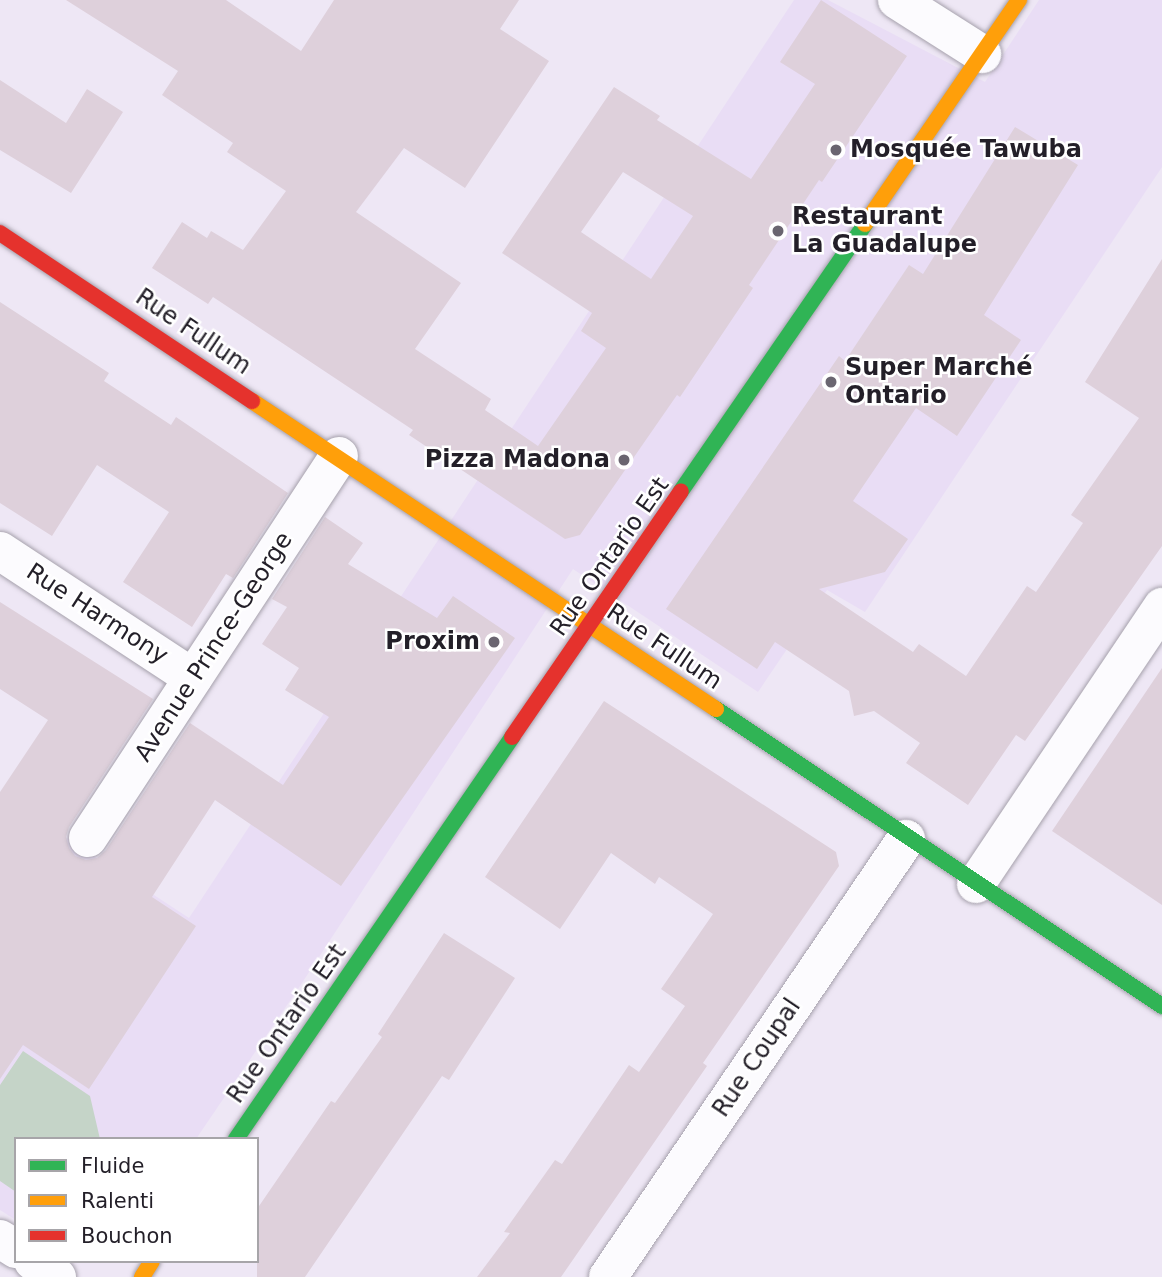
<!DOCTYPE html>
<html>
<head>
<meta charset="utf-8">
<style>
	body { margin:0 }
	#map { position:relative; width:1162px; height:1277px; overflow:hidden; background:#eee7f5; font-family:"DejaVu Sans",sans-serif }
	div>[style] { position:absolute }
	[style*='--x'] { left:calc(var(--x)*1px); top:calc(var(--y)*1px); width:calc(var(--w)*1px); rotate:calc(var(--a)*1deg) }
	.built>* { inset:0; background:#e9ddf5 }
	.green>* { inset:0; background:#c5d4c8 }
	.building>* { inset:0; background:#ded0db }
	.roads { filter:drop-shadow(0 0 2px #a6a1ac) drop-shadow(0 0 2px #a6a1ac) }
	.street>* { height:38px; margin:-19px; padding:0 19px; transform-origin:19px; border-radius:19px; background:#fcfbfe }
	.fast>* { height:16px; margin:-8px; padding:0 8px; transform-origin:8px; border-radius:8px; background:#30b455 }
	.slow>* { height:16px; margin:-8px; padding:0 8px; transform-origin:8px; border-radius:8px; background:#ff9f0a }
	.jam>* { height:16px; margin:-8px; padding:0 8px; transform-origin:8px; border-radius:8px; background:#e5322d }
	.dots>* { width:19px; height:19px; translate:-50% -50%; box-sizing:border-box; border:4px solid #fff; border-radius:50% }
	span { translate:-50% -50%; white-space:nowrap; text-align:center; line-height:1.15; -webkit-text-stroke:5px #fff; paint-order:stroke }
	.poi-label { font-size:24px; color:#231f28; font-weight:700 }
	.left { translate:0 -50%; text-align:left }
	.right { translate:-100% -50%; text-align:right }
	.street-label { font-size:24px; color:#231f28 }
	.legend { position:absolute; left:14px; top:1137px; width:245px; height:126px; box-sizing:border-box; background:#fff; border:2px solid #a7a5a9; margin:0; padding:9px 12px; list-style:none; font-size:21px; color:#231f28 }
	.legend li { display:flex; align-items:center; gap:14px; height:35px }
	.legend b { width:35px; border:2px solid #a7a5a9 }
</style>
</head>
<body>
<div id="map">
	<div class="built">
		<i style="clip-path:polygon(794px 0,828px 0,985px 82px,1039px 0,1162px 0,1162px 167px,865px 612px,827px 590px,758px 692px,573px 569px,298px 989px,196px 1139px,16px 1139px,16px 1220px,0 1210px,0 794px,189px 918px)"></i>
	</div>
	<div class="green">
		<i style="clip-path:polygon(23px 1051px,90px 1096px,100px 1139px,16px 1139px,16px 1192px,0 1181px,0 1085px)"></i>
	</div>
	<div class="building">
		<i style="clip-path:polygon(evenodd,66px 0,226px 0,301px 51px,334px 0,519px 0,500px 29px,549px 61px,465px 188px,404px 148px,356px 212px,461px 283px,415px 349px,491px 399px,485px 410px,538px 446px,606px 348px,581px 331px,592px 313px,502px 253px,614px 87px,660px 116px,657px 120px,751px 179px,815px 84px,780px 62px,821px 0,907px 56px,822px 182px,819px 180px,749px 285px,753px 288px,680px 397px,677px 395px,580px 535px,565px 539px,409px 435px,413px 430px,213px 297px,208px 304px,152px 268px,182px 222px,207px 238px,211px 231px,243px 250px,286px 191px,227px 152px,233px 143px,162px 95px,178px 71px,66px 0,623px 172px,693px 216px,651px 279px,581px 232px,623px 172px)"></i>
		<i style="clip-path:polygon(0 80px,66px 123px,87px 89px,123px 112px,71px 193px,0 150px)"></i>
		<i style="clip-path:polygon(1015px 127px,1078px 165px,984px 315px,1021px 340px,957px 436px,916px 408px,853px 501px,908px 539px,885px 572px,819px 589px,913px 652px,919px 644px,966px 676px,1027px 586px,1036px 592px,1083px 523px,1071px 515px,1139px 418px,1085px 382px,1162px 259px,1162px 546px,1025px 741px,1016px 735px,968px 805px,906px 763px,920px 743px,874px 711px,854px 716px,849px 691px,775px 642px,757px 669px,666px 609px,839px 356px,845px 361px,909px 265px,923px 274px)"></i>
		<i style="clip-path:polygon(0 302px,109px 373px,104px 381px,171px 425px,176px 417px,288px 493px,233px 578px,226px 574px,192px 627px,123px 582px,169px 512px,97px 465px,52px 536px,0 503px)"></i>
		<i style="clip-path:polygon(325px 517px,363px 543px,348px 564px,437px 618px,453px 596px,515px 638px,341px 886px,215px 800px,152px 897px,196px 926px,89px 1089px,23px 1045px,0 1079px,0 792px,48px 720px,0 689px,0 602px,153px 699px,69px 827px,66px 837px,69px 848px,75px 856px,86px 860px,97px 858px,106px 850px,190px 723px,283px 785px,329px 717px,285px 690px,299px 668px,262px 644px,287px 607px,272px 599px)"></i>
		<i style="clip-path:polygon(1162px 668px,1162px 905px,1052px 831px)"></i>
		<i style="clip-path:polygon(604px 701px,836px 852px,839px 866px,703px 1063px,707px 1066px,561px 1277px,477px 1277px,510px 1233px,504px 1232px,555px 1160px,562px 1164px,629px 1065px,639px 1072px,685px 1006px,661px 989px,713px 914px,659px 877px,655px 884px,611px 853px,560px 929px,485px 877px)"></i>
		<i style="clip-path:polygon(444px 933px,515px 978px,449px 1080px,442px 1076px,305px 1277px,257px 1277px,257px 1209px,331px 1101px,335px 1103px,382px 1037px,378px 1034px)"></i>
	</div>
	<div class="roads">
		<div class="street">
			<i style="--x:897;--y:0;--w:101;--a:32.4"></i>
			<i style="--x:0;--y:551;--w:231;--a:33.3"></i>
			<i style="--x:88;--y:838;--w:457;--a:-56.7"></i>
			<i style="--x:976;--y:884;--w:334;--a:-56.1"></i>
			<i style="--x:0;--y:1239;--w:19;--a:32"></i>
			<i style="--x:33;--y:1261;--w:29;--a:34"></i>
			<i style="--x:608;--y:1277;--w:530;--a:-55.77"></i>
		</div>
		<div class="fast">
			<i style="--x:681;--y:491;--w:324;--a:-55.4"></i>
			<i style="--x:716;--y:709;--w:536;--a:33.66"></i>
			<i style="--x:236;--y:1139;--w:488;--a:-55.5"></i>
		</div>
		<div class="slow">
			<i style="--x:865;--y:224;--w:272;--a:-55.5"></i>
			<i style="--x:252;--y:401;--w:557;--a:33.58"></i>
			<i style="--x:142;--y:1277;--w:19;--a:-58"></i>
		</div>
		<div class="jam">
			<i style="--x:0;--y:233;--w:303;--a:33.7"></i>
			<i style="--x:512;--y:737;--w:298;--a:-55.5"></i>
		</div>
	</div>
	<div class="dots">
		<i style="left:836px;top:150px;background:#6a6570"></i>
		<i style="left:778px;top:231px;background:#6a6570"></i>
		<i style="left:831px;top:382px;background:#6a6570"></i>
		<i style="left:624px;top:460px;background:#6a6570"></i>
		<i style="left:494px;top:642px;background:#6a6570"></i>
	</div>
	<div class="poi-label">
		<span class="left" style="left:850px;top:150px">Mosquée Tawuba</span>
		<span class="left" style="left:792px;top:231px">Restaurant<br>La Guadalupe</span>
		<span class="left" style="left:845px;top:382px">Super Marché<br>Ontario</span>
		<span class="right" style="left:610px;top:460px">Pizza Madona</span>
		<span class="right" style="left:480px;top:642px">Proxim</span>
	</div>
	<div class="street-label">
		<span style="left:193px;top:332px;rotate:34deg">Rue Fullum</span>
		<span style="left:610px;top:557px;rotate:-55deg">Rue Ontario Est</span>
		<span style="left:97px;top:614px;rotate:33deg">Rue Harmony</span>
		<span style="left:214px;top:647px;rotate:-57deg">Avenue Prince-George</span>
		<span style="left:664px;top:647px;rotate:34deg">Rue Fullum</span>
		<span style="left:287px;top:1024px;rotate:-55deg">Rue Ontario Est</span>
		<span style="left:757px;top:1058px;rotate:-56deg">Rue Coupal</span>
	</div>
	<ul class="legend">
	<li><b style="height:9px;background:#30b455"></b>Fluide</li>
	<li><b style="height:9px;background:#ff9f0a"></b>Ralenti</li>
	<li><b style="height:9px;background:#e5322d"></b>Bouchon</li>
	</ul>
</div>
</body>
</html>
